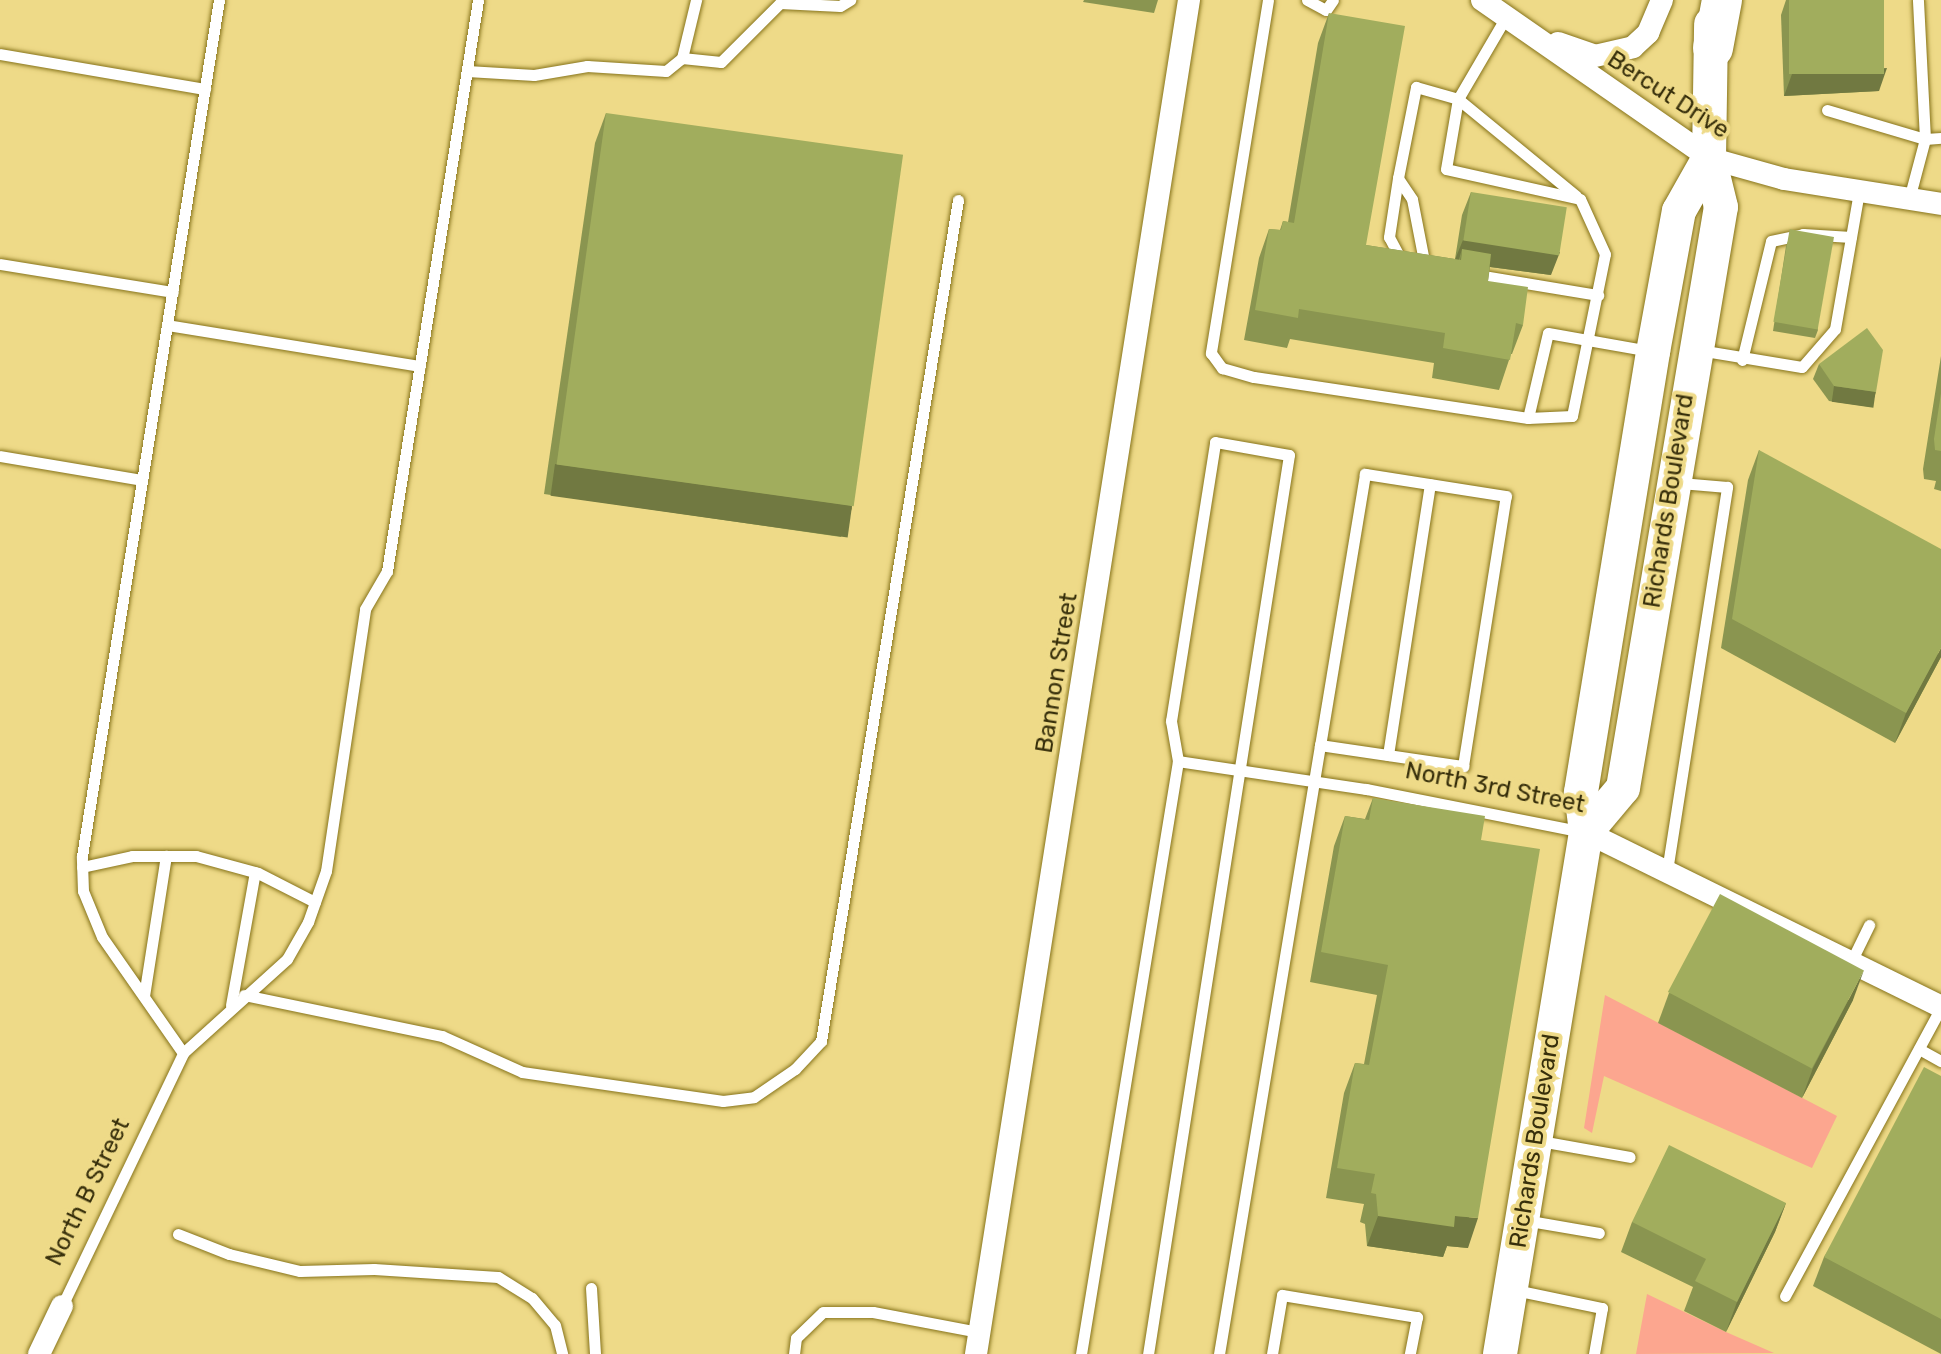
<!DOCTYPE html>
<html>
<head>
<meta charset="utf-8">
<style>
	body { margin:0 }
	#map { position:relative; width:1941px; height:1354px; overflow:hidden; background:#eeda88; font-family:Rubik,sans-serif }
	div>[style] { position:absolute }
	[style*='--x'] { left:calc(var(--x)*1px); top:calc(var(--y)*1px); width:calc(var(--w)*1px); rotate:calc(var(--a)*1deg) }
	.green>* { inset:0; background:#fca68f }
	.roads { filter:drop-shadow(0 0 2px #87741b) drop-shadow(0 0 2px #87741b) }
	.lane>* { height:11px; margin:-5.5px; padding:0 5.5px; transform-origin:5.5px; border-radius:5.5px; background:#fff }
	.street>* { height:22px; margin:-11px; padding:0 11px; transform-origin:11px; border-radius:11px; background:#fff }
	.primary>* { height:34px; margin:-17px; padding:0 17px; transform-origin:17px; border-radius:17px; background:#fff }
	.highway>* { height:40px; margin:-20px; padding:0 20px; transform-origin:20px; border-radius:20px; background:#fff }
	.wall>* { inset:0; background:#8a9550 }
	.shaded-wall>* { inset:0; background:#717941; transform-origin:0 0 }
	.building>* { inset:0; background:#a1ad5d; transform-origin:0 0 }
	span { translate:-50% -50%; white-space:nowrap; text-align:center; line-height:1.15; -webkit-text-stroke:8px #eeda88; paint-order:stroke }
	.street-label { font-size:24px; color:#372f0b }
</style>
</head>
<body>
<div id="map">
	<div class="green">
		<i style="clip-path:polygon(1605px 995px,1837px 1116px,1812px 1168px,1604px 1076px,1592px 1133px,1584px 1128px)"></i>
		<i style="clip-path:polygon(1647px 1294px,1726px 1332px,1774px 1353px,1636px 1354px)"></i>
	</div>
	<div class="roads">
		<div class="lane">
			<i style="--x:1268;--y:0;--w:358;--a:99.2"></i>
			<i style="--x:1211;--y:353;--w:19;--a:54"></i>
			<i style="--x:1222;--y:368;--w:33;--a:16"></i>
			<i style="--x:1254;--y:377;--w:277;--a:8.5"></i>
			<i style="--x:1528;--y:418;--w:44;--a:-2.6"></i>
			<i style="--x:1572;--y:416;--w:165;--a:-78.5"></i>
			<i style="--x:1605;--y:254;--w:60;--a:-114.4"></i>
			<i style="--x:1580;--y:199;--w:137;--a:-167.4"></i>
			<i style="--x:1446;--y:169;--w:71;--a:-80.3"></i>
			<i style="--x:1458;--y:99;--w:95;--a:-59.7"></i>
			<i style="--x:1307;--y:0;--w:21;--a:28"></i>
			<i style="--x:1326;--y:10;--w:12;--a:-55"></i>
			<i style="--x:0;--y:54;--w:208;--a:9.7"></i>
			<i style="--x:682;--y:58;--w:39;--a:6"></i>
			<i style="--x:721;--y:62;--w:83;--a:-45"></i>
			<i style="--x:780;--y:3;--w:60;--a:2.9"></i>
			<i style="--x:840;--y:6;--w:12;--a:-31"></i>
			<i style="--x:467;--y:71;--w:67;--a:3.4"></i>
			<i style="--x:534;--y:75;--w:54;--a:-9.6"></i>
			<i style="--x:587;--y:66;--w:79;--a:3.6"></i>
			<i style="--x:666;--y:71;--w:21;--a:-39"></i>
			<i style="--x:682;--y:58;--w:60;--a:-76.4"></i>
			<i style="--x:1827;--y:110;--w:102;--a:16.5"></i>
			<i style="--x:1925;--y:139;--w:139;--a:-92.9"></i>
			<i style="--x:1398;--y:178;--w:60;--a:98.7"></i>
			<i style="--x:1389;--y:237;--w:27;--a:62"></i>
			<i style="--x:1909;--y:199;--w:62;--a:-75.1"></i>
			<i style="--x:1925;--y:139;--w:16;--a:-4"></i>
			<i style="--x:0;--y:264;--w:175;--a:9.2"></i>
			<i style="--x:1425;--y:266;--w:68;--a:-101"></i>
			<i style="--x:1412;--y:199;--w:25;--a:-124"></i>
			<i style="--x:1398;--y:178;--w:93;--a:-78.8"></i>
			<i style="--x:1416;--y:87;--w:44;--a:15.9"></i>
			<i style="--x:1458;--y:99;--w:153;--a:39.4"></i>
			<i style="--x:1477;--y:275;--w:123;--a:9.4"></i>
			<i style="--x:167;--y:325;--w:256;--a:9.2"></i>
			<i style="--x:1699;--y:350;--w:104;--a:9.4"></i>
			<i style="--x:1802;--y:367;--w:50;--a:-49"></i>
			<i style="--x:1835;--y:329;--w:140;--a:-80.1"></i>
			<i style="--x:1742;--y:360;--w:122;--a:-76.3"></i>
			<i style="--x:1771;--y:241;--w:33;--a:-12"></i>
			<i style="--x:1803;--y:234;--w:48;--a:3.6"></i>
			<i style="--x:1528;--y:418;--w:87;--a:-76.8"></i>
			<i style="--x:1548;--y:333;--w:104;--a:10"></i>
			<i style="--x:0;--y:456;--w:144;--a:9.6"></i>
			<i style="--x:1388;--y:755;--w:274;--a:-81.2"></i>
			<i style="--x:1178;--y:761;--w:190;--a:8.5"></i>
			<i style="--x:1366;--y:789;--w:221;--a:11.2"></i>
			<i style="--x:82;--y:867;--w:51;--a:-12.4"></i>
			<i style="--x:132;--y:856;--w:64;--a:0"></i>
			<i style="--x:196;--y:856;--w:64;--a:15.3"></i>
			<i style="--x:258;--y:873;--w:64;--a:27"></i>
			<i style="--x:1667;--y:871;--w:389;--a:-81.1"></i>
			<i style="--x:1727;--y:487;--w:47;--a:-175.1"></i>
			<i style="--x:1852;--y:960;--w:39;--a:-64"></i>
			<i style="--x:244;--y:995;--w:202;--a:11.7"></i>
			<i style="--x:442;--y:1036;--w:88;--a:24.2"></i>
			<i style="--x:522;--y:1072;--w:203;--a:8.2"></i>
			<i style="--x:723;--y:1101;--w:31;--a:-7"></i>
			<i style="--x:754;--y:1097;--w:50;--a:-34.3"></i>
			<i style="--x:795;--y:1069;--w:38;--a:-47"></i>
			<i style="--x:821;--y:1041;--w:852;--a:-80.75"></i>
			<i style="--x:144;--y:996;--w:142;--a:-81.1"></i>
			<i style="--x:231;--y:1005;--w:135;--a:-79.8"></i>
			<i style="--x:1919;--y:1049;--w:25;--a:29"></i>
			<i style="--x:183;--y:1053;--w:141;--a:-124.9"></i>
			<i style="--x:102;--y:937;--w:50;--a:-112.4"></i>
			<i style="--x:83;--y:891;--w:35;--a:-92"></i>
			<i style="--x:82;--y:856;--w:867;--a:-80.91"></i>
			<i style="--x:1540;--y:1141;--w:91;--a:10.1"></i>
			<i style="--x:1524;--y:1220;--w:76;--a:9.8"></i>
			<i style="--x:178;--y:1234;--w:55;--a:21.4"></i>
			<i style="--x:229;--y:1254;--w:73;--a:13.5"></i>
			<i style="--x:300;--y:1271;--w:74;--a:-1.5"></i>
			<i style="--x:374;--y:1269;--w:124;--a:3.7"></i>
			<i style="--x:498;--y:1277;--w:40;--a:32"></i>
			<i style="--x:532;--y:1298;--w:35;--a:50"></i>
			<i style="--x:555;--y:1325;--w:30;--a:76"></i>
			<i style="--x:591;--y:1288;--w:66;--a:86.5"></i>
			<i style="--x:1515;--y:1290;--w:89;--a:11.7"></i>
			<i style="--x:1602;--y:1308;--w:47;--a:99.9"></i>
			<i style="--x:1785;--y:1296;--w:328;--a:-61.6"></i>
			<i style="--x:62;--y:1306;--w:280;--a:-64.4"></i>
			<i style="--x:183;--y:1053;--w:140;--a:-42.1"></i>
			<i style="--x:287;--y:959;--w:43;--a:-60.4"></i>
			<i style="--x:308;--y:922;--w:54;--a:-70.6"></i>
			<i style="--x:326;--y:871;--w:265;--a:-81.5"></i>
			<i style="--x:365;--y:609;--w:44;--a:-59.9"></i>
			<i style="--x:387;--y:571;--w:578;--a:-80.94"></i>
			<i style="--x:794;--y:1354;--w:16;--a:-83"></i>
			<i style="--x:796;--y:1338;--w:37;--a:-44"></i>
			<i style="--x:823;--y:1312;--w:50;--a:0"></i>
			<i style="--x:873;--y:1312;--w:108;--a:10.7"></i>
			<i style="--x:1081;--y:1354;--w:601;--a:-80.71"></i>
			<i style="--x:1178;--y:761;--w:41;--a:-99.9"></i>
			<i style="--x:1171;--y:721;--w:282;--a:-81"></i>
			<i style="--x:1215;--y:442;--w:75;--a:10"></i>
			<i style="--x:1289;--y:455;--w:910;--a:98.91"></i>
			<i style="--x:1219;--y:1354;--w:617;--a:-80.58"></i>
			<i style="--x:1320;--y:745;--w:145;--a:8.4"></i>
			<i style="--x:1463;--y:766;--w:273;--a:-81"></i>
			<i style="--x:1506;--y:496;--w:143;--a:-171.1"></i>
			<i style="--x:1365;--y:474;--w:275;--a:99.4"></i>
			<i style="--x:1272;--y:1354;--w:60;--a:-80.4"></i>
			<i style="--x:1282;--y:1295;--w:137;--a:9.3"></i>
			<i style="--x:1417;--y:1317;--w:38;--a:101"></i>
		</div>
		<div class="street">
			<i style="--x:1482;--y:0;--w:277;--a:34.8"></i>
			<i style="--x:1709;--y:158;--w:78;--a:15.6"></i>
			<i style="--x:1784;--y:179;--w:159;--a:9"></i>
			<i style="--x:1558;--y:43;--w:39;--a:19"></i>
			<i style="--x:1595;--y:56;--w:39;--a:-13"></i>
			<i style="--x:1633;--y:47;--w:21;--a:-43"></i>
			<i style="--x:1648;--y:33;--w:36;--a:-67"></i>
			<i style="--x:1586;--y:832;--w:396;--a:26.2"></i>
			<i style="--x:39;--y:1354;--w:53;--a:-64.4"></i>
			<i style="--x:976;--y:1354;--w:1371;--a:-81.06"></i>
		</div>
		<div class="primary">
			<i style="--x:1586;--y:832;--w:57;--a:-49.9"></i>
			<i style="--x:1623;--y:788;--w:589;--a:-80.43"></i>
			<i style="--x:1721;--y:207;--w:50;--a:-103.8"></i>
			<i style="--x:1709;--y:158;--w:134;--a:-89.1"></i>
			<i style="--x:1500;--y:1354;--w:529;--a:-80.64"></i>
			<i style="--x:1586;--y:832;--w:40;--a:-97.1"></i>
			<i style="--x:1581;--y:792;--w:446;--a:-80.7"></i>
			<i style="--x:1653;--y:352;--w:143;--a:-79.6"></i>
			<i style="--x:1679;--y:211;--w:61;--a:-60.5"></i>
		</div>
		<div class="highway">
			<i style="--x:1713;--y:48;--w:49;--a:-79.4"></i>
		</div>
	</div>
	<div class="wall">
		<i style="clip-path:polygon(1084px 0,1158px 0,1154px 13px,1083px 2px)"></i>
		<i style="clip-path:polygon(1786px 0,1884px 0,1879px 91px,1784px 96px,1781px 15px)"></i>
		<i style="clip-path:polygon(1329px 13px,1366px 245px,1455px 259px,1462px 215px,1471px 192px,1551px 275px,1490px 267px,1488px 281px,1523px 325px,1512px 354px,1511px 354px,1499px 390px,1432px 378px,1434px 363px,1290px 339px,1287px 348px,1244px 340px,1259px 258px,1269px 229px,1280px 230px,1283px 221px,1288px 222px,1318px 43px)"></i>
		<i style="clip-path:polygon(606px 113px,852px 508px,841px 537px,544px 494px,595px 143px)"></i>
		<i style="clip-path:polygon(1789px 239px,1818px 330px,1815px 338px,1773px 331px,1786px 246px)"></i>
		<i style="clip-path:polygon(1941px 356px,1941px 491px,1934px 489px,1936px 481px,1924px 479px,1923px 469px)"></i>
		<i style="clip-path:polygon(1819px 364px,1876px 392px,1871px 407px,1829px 401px,1813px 379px)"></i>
		<i style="clip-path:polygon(1759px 450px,1941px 657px,1895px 743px,1721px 648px,1748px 480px)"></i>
		<i style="clip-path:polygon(1373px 798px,1481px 840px,1468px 1248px,1447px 1246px,1443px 1257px,1367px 1246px,1365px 1224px,1360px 1222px,1364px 1204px,1326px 1198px,1344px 1093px,1355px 1063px,1364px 1064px,1377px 995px,1310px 982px,1334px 846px,1345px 816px,1365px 819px)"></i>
		<i style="clip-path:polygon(1669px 993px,1853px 1000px,1802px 1098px,1658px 1023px)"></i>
		<i style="clip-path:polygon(1941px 1076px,1941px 1354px,1813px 1286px,1824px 1257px)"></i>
		<i style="clip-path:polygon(1786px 1203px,1775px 1232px,1726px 1332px,1684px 1311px,1693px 1287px,1621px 1252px,1632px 1222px)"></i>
	</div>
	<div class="shaded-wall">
		<i style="clip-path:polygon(1887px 68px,1879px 91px,1784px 96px,1792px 74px)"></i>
		<i style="clip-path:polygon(1463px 240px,1560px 252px,1551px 275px,1460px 263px,1462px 249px,1458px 263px,1454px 262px)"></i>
		<i style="left:1834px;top:386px;width:42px;height:16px;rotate:8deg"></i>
		<i style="left:555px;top:464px;width:300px;height:32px;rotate:8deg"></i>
		<i style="clip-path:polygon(1941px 648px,1941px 657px,1895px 743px,1906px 713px)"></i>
		<i style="clip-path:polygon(1864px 970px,1853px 1000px,1802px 1098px,1813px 1068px)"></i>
		<i style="clip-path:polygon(1786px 1203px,1775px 1232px,1726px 1332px,1737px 1302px)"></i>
		<i style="clip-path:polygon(1378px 1216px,1455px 1216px,1478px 1218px,1468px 1248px,1447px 1246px,1443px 1257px,1367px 1246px)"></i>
	</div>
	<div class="building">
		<i style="left:1789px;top:0;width:95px;height:74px"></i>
		<i style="clip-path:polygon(1329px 13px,1405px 26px,1366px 245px,1461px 260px,1462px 249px,1491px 254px,1488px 281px,1528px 287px,1523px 325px,1516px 323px,1510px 360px,1443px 348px,1445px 333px,1299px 309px,1298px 318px,1255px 310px,1269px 229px,1281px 230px,1283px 221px,1294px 223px)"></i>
		<i style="left:606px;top:113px;width:300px;height:355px;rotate:8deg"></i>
		<i style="left:1471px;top:192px;width:97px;height:49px;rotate:9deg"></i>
		<i style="left:1834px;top:237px;width:94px;height:45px;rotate:100deg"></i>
		<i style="clip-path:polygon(1867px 328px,1883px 350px,1876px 392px,1834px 386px,1819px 364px)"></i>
		<i style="clip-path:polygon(1941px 393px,1941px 451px,1935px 450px,1934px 439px)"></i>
		<i style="clip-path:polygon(1759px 450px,1941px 549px,1941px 648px,1906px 713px,1732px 619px)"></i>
		<i style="clip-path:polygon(1373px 798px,1485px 816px,1481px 840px,1540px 849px,1478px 1218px,1455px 1216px,1454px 1227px,1378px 1216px,1376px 1194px,1371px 1193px,1375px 1174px,1337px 1168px,1355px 1063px,1369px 1065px,1388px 965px,1321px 952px,1345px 816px,1369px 820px)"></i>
		<i style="left:1720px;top:894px;width:163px;height:111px;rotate:28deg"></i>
		<i style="clip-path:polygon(1924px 1067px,1941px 1076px,1941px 1319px,1824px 1257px)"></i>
		<i style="clip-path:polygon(1669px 1145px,1786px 1203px,1737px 1302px,1695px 1281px,1706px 1259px,1632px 1222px)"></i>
	</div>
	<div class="street-label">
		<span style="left:1668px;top:95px;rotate:33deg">Bercut Drive</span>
		<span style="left:1669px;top:501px;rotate:-81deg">Richards Boulevard</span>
		<span style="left:1057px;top:673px;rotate:-81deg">Bannon Street</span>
		<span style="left:1495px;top:788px;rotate:11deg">North 3rd Street</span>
		<span style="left:1535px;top:1141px;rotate:-81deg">Richards Boulevard</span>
		<span style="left:88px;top:1192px;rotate:-64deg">North B Street</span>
	</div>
</div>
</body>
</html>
